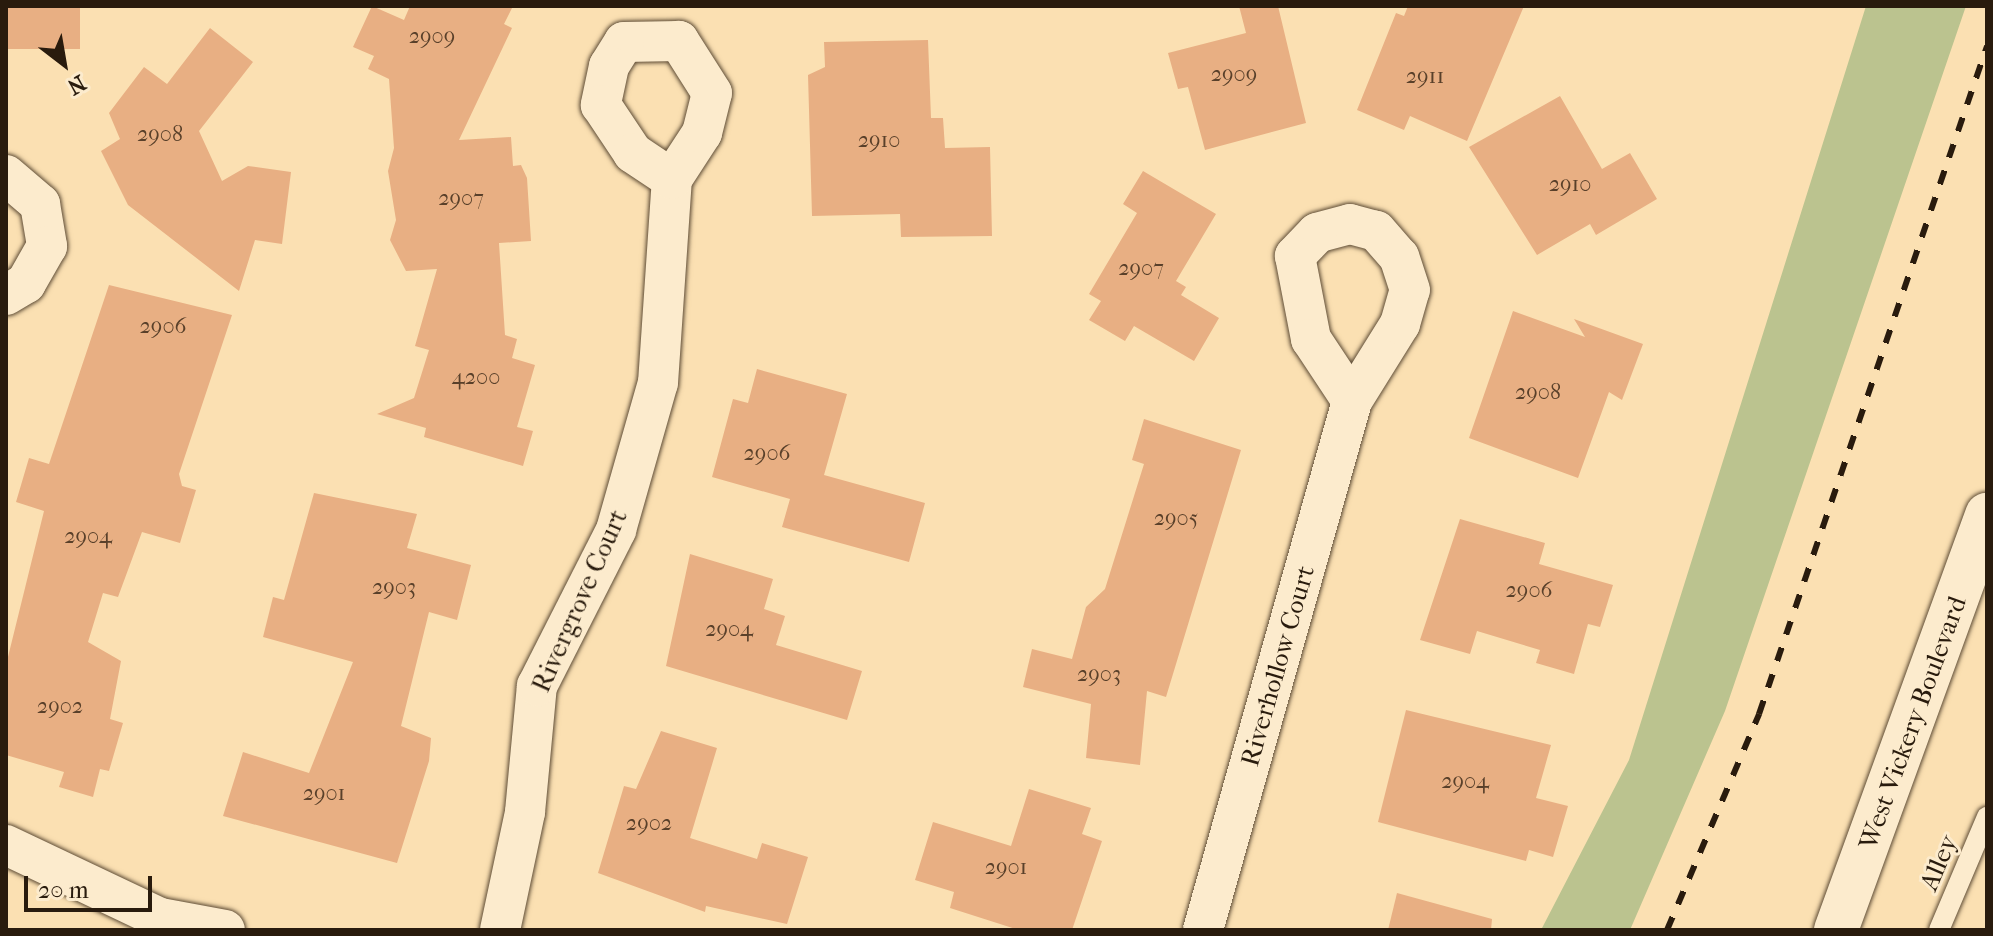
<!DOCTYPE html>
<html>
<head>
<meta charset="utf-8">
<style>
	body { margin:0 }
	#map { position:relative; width:1993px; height:936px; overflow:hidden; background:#fbe0b2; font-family:"IM FELL French Canon",serif }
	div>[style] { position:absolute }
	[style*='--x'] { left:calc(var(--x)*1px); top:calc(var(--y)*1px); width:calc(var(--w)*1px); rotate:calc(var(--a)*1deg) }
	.green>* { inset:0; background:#bbc38f }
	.building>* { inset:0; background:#e8af83; transform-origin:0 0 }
	.roads { filter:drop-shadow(0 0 2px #5e4c36) drop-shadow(0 0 2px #5e4c36) }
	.lane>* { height:20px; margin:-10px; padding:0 10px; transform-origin:10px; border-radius:10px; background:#fcebcd }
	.street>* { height:40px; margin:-20px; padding:0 20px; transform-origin:20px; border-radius:20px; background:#fcebcd }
	.secondary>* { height:44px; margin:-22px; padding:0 22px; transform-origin:22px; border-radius:22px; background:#fcebcd }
	.rail>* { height:6px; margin-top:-3px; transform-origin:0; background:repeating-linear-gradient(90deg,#291b0d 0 14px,transparent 0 28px) }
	span { translate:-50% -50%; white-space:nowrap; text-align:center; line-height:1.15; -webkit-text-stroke:6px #fcebcd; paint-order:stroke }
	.number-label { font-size:22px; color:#59402a }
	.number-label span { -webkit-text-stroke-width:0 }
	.street-label { font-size:26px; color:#291b0d }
	.frame { position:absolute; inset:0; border:8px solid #291b0d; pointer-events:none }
	.north { position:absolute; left:24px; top:24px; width:80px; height:80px; -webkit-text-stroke:6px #fcebcd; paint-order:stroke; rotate:149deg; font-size:22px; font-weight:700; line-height:32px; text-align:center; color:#291b0d }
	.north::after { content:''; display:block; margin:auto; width:28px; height:36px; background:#291b0d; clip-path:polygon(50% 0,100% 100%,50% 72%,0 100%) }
	.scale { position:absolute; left:24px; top:876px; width:128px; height:36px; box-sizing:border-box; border:4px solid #291b0d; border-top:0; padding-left:10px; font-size:24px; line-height:28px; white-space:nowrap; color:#291b0d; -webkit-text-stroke:6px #fcebcd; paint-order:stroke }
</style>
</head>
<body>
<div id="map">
	<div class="green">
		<i style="clip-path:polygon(1866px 6px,1966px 6px,1725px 711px,1630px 930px,1541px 930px,1629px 760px)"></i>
	</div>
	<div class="building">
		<i style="left:6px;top:6px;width:74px;height:43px"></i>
		<i style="clip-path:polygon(372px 6px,404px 20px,410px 6px,513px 6px,504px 24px,512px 28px,459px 140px,511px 137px,513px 166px,521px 165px,527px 178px,531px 241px,499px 243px,505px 335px,517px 339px,512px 358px,535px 365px,517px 427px,533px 431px,523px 466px,424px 437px,426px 428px,377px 414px,414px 398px,429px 350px,415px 346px,437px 269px,406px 271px,390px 240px,396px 220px,388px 171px,394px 148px,389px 79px,368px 69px,374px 56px,353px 47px)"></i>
		<i style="clip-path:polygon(1239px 6px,1278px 6px,1306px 123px,1205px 150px,1188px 87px,1178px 89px,1168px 53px,1246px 33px)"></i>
		<i style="clip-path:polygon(1408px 6px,1524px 6px,1467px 141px,1410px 116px,1404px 130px,1357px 110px,1396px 13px,1404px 16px)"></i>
		<i style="clip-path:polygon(210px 28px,253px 62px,199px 131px,222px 181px,248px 166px,291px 172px,282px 244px,255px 240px,239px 291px,128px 205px,101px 151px,120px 139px,109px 113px,144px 67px,167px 84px)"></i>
		<i style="clip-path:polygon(928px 40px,931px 118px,943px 118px,945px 148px,990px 147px,992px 236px,901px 237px,900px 214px,812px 216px,808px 75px,825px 67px,824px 42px)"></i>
		<i style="clip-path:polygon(1560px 96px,1602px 169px,1630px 153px,1657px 199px,1596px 235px,1590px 224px,1537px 255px,1469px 147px)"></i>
		<i style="clip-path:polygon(1143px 171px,1216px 214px,1176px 281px,1186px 287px,1181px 295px,1219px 318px,1194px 361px,1134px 326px,1125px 341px,1089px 320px,1101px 301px,1089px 294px,1137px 213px,1123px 204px)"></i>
		<i style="clip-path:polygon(109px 285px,232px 315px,179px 474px,182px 486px,196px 490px,180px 543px,142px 532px,118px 597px,103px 593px,88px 642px,121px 661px,110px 719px,123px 723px,109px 771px,100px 769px,93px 797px,59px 787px,64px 772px,6px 755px,6px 665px,44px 511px,16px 502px,29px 458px,49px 464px)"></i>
		<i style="clip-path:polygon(1513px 311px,1585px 337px,1574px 319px,1643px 344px,1622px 400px,1609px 392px,1578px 478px,1469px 438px)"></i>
		<i style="clip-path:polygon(757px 369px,847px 394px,824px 475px,925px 503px,909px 562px,782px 527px,790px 499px,712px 477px,733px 399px,748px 403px)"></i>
		<i style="clip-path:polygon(1144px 419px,1241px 450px,1166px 697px,1147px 691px,1140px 765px,1086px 758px,1091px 704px,1023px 687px,1032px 649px,1072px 659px,1086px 607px,1105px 589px,1144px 464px,1132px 460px)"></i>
		<i style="clip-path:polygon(314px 493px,417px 514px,407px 548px,471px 565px,457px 620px,429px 612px,401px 726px,431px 738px,429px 761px,397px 863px,223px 816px,243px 752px,309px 773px,353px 662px,263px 637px,273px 597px,284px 600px)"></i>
		<i style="clip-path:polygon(1460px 519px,1545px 543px,1539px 564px,1613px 585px,1600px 627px,1588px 624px,1574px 674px,1536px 663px,1540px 650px,1477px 631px,1470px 654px,1420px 640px)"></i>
		<i style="clip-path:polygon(690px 554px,773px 579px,764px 609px,785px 616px,776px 645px,862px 671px,847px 720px,666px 666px)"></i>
		<i style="clip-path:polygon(1406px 710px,1551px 745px,1536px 798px,1568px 806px,1553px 857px,1529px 850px,1526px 861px,1378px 822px)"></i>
		<i style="clip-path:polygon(661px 731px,717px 748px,690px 838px,757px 859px,762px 843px,808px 857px,787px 924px,706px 906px,705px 912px,598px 873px,624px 786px,636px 789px)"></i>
		<i style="clip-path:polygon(1029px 789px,1091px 808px,1082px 834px,1102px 841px,1072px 930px,1019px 930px,950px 908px,954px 892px,915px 880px,933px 822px,1011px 846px)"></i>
		<i style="clip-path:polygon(1397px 893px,1492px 919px,1491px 930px,1388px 930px)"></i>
	</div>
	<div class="roads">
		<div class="lane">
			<i style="--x:1939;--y:930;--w:123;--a:-67"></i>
		</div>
		<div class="street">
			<i style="--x:6;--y:175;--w:45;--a:40.5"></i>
			<i style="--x:40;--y:204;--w:43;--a:80.5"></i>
			<i style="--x:47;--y:246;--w:43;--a:119.6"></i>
			<i style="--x:26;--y:283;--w:23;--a:149"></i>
			<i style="--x:6;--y:845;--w:170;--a:25.4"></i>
			<i style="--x:160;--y:918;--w:66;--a:10.5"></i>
			<i style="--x:500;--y:930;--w:121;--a:-78"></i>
			<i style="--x:525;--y:812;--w:127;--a:-84.6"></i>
			<i style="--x:537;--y:686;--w:175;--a:-63.1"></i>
			<i style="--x:616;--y:530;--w:153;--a:-74.1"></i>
			<i style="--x:658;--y:383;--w:204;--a:-86.1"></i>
			<i style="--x:672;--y:179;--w:55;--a:-56.9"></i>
			<i style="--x:702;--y:133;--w:41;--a:-76"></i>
			<i style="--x:712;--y:93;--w:62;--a:-122.4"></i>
			<i style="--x:679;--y:41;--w:55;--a:179"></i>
			<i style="--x:624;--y:42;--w:28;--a:122"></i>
			<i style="--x:609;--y:66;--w:40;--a:102"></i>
			<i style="--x:601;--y:105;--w:58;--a:56.3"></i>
			<i style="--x:633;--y:153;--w:47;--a:33.7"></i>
			<i style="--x:1203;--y:930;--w:550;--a:-74.27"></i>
			<i style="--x:1352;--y:401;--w:91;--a:-58.1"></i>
			<i style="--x:1400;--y:324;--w:35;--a:-74"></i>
			<i style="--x:1410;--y:290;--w:35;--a:-108"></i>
			<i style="--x:1399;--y:257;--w:35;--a:-131"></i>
			<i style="--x:1376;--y:231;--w:27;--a:-165"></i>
			<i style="--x:1350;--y:224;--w:34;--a:165"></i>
			<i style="--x:1317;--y:233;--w:32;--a:134"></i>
			<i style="--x:1295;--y:256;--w:85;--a:79.1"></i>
			<i style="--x:1311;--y:339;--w:74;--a:56.5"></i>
		</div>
		<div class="secondary">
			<i style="--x:1836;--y:930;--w:442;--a:-70"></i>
		</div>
	</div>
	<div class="rail">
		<i style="--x:1667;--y:930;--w:235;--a:-66.9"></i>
		<i style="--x:1759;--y:714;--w:706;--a:-71.15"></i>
	</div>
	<div class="number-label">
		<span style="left:432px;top:37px">2909</span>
		<span style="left:1234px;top:75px">2909</span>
		<span style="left:1425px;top:77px">2911</span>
		<span style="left:160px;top:135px">2908</span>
		<span style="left:879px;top:141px">2910</span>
		<span style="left:1570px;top:185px">2910</span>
		<span style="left:461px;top:199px">2907</span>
		<span style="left:1141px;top:269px">2907</span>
		<span style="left:163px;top:327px">2906</span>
		<span style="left:476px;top:378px">4200</span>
		<span style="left:1538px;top:393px">2908</span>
		<span style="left:767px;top:454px">2906</span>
		<span style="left:1176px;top:519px">2905</span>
		<span style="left:88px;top:537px">2904</span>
		<span style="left:394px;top:588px">2903</span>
		<span style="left:1529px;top:591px">2906</span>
		<span style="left:729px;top:630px">2904</span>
		<span style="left:1099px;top:675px">2903</span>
		<span style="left:60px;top:707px">2902</span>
		<span style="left:1465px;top:782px">2904</span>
		<span style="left:324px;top:794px">2901</span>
		<span style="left:649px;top:824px">2902</span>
		<span style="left:1006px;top:868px">2901</span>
	</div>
	<div class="street-label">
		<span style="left:580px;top:601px;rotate:-66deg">Rivergrove Court</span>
		<span style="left:1278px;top:666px;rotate:-74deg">Riverhollow Court</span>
		<span style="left:1913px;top:723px;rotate:-70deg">West Vickery Boulevard</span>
		<span style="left:1939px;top:863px;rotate:-67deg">Alley</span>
	</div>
	<div class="frame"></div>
	<div class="north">N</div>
	<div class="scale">20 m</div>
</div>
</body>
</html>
